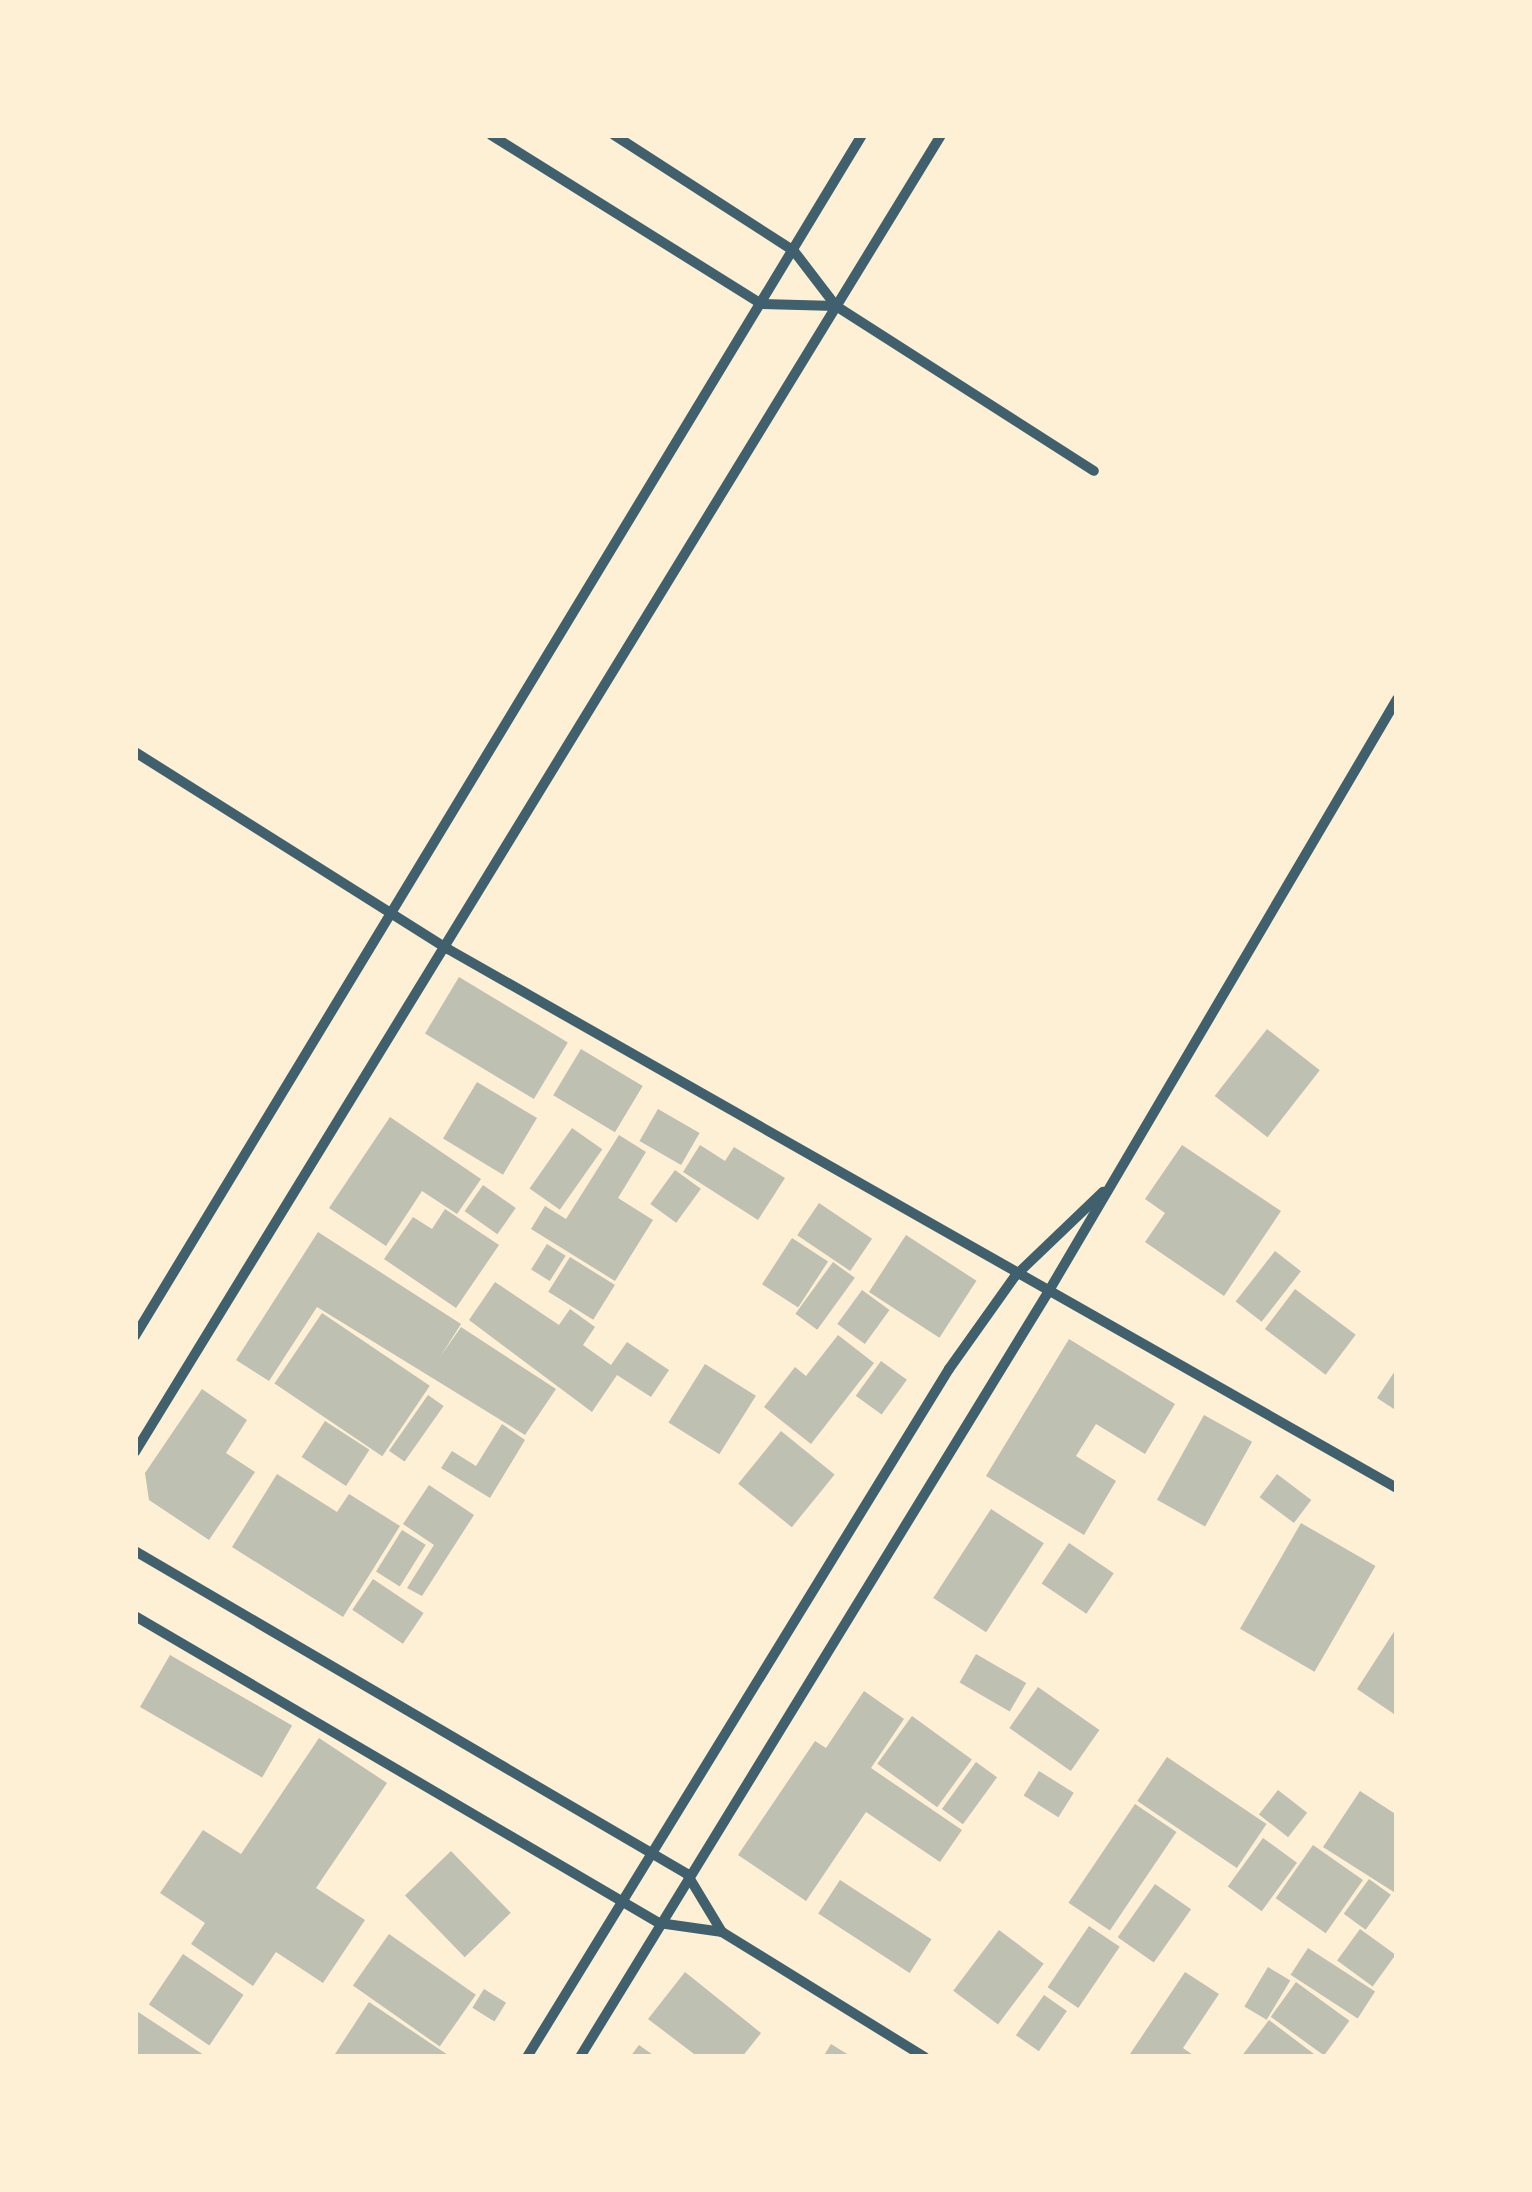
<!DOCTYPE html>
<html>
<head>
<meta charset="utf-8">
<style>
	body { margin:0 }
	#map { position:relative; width:1532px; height:2192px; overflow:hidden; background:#fdf0d5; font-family:"DejaVu Sans",sans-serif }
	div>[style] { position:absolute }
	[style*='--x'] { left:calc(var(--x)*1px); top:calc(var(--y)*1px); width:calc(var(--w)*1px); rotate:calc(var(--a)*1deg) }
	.building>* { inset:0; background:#bec0b2; transform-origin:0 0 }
	.minor>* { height:10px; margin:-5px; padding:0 5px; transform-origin:5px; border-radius:5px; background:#3f606c }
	span { translate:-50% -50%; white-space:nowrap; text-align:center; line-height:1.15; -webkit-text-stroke:9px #fdf0d5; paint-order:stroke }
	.frame { position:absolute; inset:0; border:138px solid #fdf0d5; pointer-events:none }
</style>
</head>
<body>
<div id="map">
	<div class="building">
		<i style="left:459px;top:977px;width:127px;height:66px;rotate:31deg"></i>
		<i style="left:1267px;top:1029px;width:67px;height:85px;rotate:38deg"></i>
		<i style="left:581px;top:1049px;width:72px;height:54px;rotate:31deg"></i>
		<i style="left:477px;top:1082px;width:70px;height:66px;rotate:31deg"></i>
		<i style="left:658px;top:1109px;width:48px;height:37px;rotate:30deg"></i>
		<i style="clip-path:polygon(390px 1117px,481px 1179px,457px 1214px,422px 1191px,386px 1246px,329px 1208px)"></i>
		<i style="left:572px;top:1128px;width:37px;height:74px;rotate:35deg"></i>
		<i style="clip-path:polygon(619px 1135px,646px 1152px,618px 1198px,653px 1220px,615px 1281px,531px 1229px,545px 1206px,566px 1219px)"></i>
		<i style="clip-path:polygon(700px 1145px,725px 1161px,734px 1147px,785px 1178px,758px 1220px,683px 1172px)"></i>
		<i style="clip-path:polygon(1182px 1145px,1281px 1211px,1224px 1296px,1145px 1242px,1165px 1213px,1145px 1199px)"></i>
		<i style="left:675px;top:1170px;width:32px;height:42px;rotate:36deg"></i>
		<i style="left:483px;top:1185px;width:40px;height:32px;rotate:35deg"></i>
		<i style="left:819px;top:1203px;width:64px;height:39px;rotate:34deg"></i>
		<i style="clip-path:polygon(445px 1209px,499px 1245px,456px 1308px,384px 1259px,413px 1217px,432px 1229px)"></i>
		<i style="clip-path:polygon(318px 1232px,461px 1324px,440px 1357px,461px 1327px,556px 1389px,525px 1435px,317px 1307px,269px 1381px,236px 1360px)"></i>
		<i style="left:906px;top:1235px;width:84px;height:68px;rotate:33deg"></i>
		<i style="left:792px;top:1238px;width:43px;height:55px;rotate:33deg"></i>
		<i style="left:547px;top:1244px;width:22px;height:30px;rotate:32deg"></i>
		<i style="left:1275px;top:1251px;width:33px;height:64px;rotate:38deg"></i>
		<i style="left:570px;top:1257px;width:53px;height:41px;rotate:32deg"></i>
		<i style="left:833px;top:1262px;width:27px;height:64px;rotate:36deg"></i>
		<i style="clip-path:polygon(495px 1282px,559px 1325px,570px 1309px,595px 1327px,583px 1345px,611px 1365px,627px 1342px,669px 1370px,651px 1397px,617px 1375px,592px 1412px,469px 1320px)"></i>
		<i style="left:1295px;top:1289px;width:76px;height:50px;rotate:37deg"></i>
		<i style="left:862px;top:1290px;width:34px;height:42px;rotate:36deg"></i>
		<i style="left:322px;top:1313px;width:130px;height:85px;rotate:34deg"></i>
		<i style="clip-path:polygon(838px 1335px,874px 1363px,811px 1444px,764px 1407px,795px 1367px,806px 1376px)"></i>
		<i style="clip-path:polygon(1069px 1339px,1175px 1404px,1145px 1454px,1096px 1424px,1076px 1456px,1116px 1481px,1084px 1535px,986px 1476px)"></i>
		<i style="left:881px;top:1361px;width:32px;height:43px;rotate:36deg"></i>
		<i style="left:705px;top:1364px;width:60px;height:69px;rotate:32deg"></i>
		<i style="clip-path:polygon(1397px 1368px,1397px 1411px,1377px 1398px)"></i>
		<i style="clip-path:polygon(202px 1389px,247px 1420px,226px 1453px,255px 1472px,209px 1540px,149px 1500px,145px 1473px)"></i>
		<i style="left:428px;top:1395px;width:19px;height:68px;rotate:35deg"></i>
		<i style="left:1204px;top:1415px;width:55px;height:97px;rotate:29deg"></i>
		<i style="left:325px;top:1421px;width:53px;height:43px;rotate:33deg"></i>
		<i style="clip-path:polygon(502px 1424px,525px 1440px,490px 1498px,441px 1468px,452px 1451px,476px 1466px)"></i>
		<i style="left:781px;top:1431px;width:69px;height:68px;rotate:39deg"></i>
		<i style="clip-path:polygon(277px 1474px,337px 1512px,349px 1494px,400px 1526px,343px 1617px,232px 1547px)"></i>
		<i style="left:1277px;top:1474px;width:43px;height:29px;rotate:37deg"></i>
		<i style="clip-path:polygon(429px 1485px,474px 1515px,422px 1596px,407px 1588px,434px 1545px,403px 1524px)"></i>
		<i style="left:991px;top:1509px;width:63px;height:106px;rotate:33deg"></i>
		<i style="left:1301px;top:1523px;width:86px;height:122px;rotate:30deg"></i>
		<i style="left:402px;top:1530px;width:28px;height:49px;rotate:32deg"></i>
		<i style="left:1069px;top:1543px;width:54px;height:49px;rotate:34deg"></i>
		<i style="left:373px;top:1579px;width:61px;height:37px;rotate:34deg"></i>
		<i style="clip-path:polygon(1397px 1627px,1397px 1716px,1357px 1689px)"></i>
		<i style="left:976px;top:1654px;width:58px;height:33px;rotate:30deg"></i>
		<i style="left:170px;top:1655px;width:141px;height:60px;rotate:30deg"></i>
		<i style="left:1038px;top:1687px;width:75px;height:50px;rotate:35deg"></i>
		<i style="clip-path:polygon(864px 1691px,904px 1719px,871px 1768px,962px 1830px,940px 1862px,866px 1812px,806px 1901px,738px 1855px,815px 1741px,826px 1748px)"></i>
		<i style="left:912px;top:1716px;width:74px;height:59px;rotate:36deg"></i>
		<i style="clip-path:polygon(319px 1738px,387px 1783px,316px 1888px,365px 1920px,323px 1983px,276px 1952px,253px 1986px,191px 1944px,205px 1923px,160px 1893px,203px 1830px,241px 1854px)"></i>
		<i style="left:1167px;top:1757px;width:120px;height:53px;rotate:34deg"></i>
		<i style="left:976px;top:1762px;width:26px;height:58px;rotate:36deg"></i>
		<i style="left:1039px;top:1771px;width:41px;height:29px;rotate:32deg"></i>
		<i style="left:1278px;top:1790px;width:37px;height:31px;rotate:38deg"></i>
		<i style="clip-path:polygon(1360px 1791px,1397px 1815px,1397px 1894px,1323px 1847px)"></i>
		<i style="left:1135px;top:1804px;width:50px;height:119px;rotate:34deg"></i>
		<i style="left:1263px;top:1838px;width:42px;height:60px;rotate:36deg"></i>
		<i style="left:1313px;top:1845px;width:61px;height:65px;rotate:35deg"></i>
		<i style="left:451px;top:1851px;width:86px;height:64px;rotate:46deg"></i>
		<i style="left:1369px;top:1879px;width:27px;height:43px;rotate:36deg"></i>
		<i style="left:840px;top:1880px;width:109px;height:40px;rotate:33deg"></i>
		<i style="left:1155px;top:1884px;width:44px;height:65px;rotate:35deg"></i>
		<i style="left:1089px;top:1926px;width:37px;height:74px;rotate:34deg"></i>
		<i style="left:1360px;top:1929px;width:44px;height:39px;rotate:36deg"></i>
		<i style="left:999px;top:1930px;width:56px;height:76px;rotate:37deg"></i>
		<i style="left:389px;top:1934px;width:106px;height:63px;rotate:35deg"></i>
		<i style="left:1308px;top:1948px;width:80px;height:32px;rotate:33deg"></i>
		<i style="left:183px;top:1954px;width:73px;height:61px;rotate:34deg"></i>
		<i style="left:1268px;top:1967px;width:26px;height:46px;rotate:31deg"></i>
		<i style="clip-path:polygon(685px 1972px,761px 2033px,742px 2057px,698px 2057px,648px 2019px)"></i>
		<i style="clip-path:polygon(1185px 1972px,1219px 1994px,1183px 2048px,1196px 2057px,1128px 2057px)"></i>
		<i style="left:1296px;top:1982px;width:66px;height:43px;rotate:36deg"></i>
		<i style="left:484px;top:1989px;width:26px;height:22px;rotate:32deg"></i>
		<i style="left:1044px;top:1995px;width:28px;height:49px;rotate:35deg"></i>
		<i style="clip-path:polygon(369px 2002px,451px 2057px,333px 2057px)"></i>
		<i style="clip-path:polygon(135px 2010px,207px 2057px,135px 2057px)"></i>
		<i style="clip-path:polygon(1269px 2020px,1318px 2057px,1241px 2057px)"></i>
		<i style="clip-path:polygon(831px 2044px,852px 2057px,823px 2057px)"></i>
		<i style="clip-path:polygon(639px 2045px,656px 2057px,630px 2057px)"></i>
	</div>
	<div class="minor">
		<i style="--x:491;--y:135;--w:319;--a:32"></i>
		<i style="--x:761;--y:304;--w:75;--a:1.5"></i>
		<i style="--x:836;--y:306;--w:69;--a:-127.4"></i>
		<i style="--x:794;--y:251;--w:214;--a:-147.2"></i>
		<i style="--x:836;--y:306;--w:306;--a:32.6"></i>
		<i style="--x:135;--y:752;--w:370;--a:32.2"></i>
		<i style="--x:448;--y:949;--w:1091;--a:29.6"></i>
		<i style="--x:135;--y:1336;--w:1404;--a:-58.81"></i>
		<i style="--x:135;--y:1452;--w:1544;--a:-58.53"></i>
		<i style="--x:135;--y:1551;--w:640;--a:30.33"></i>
		<i style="--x:687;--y:1874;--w:68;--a:58.9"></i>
		<i style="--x:135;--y:1616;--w:607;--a:30.37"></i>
		<i style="--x:659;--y:1923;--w:64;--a:8.1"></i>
		<i style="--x:722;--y:1932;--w:238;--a:31.7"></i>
		<i style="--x:527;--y:2057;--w:807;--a:-58.48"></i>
		<i style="--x:949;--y:1369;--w:114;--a:-54.6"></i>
		<i style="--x:1015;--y:1276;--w:122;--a:-43.7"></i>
		<i style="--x:580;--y:2057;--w:895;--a:-58.53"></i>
		<i style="--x:1047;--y:1294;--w:690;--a:-59.53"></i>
	</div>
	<div class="frame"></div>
</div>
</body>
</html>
